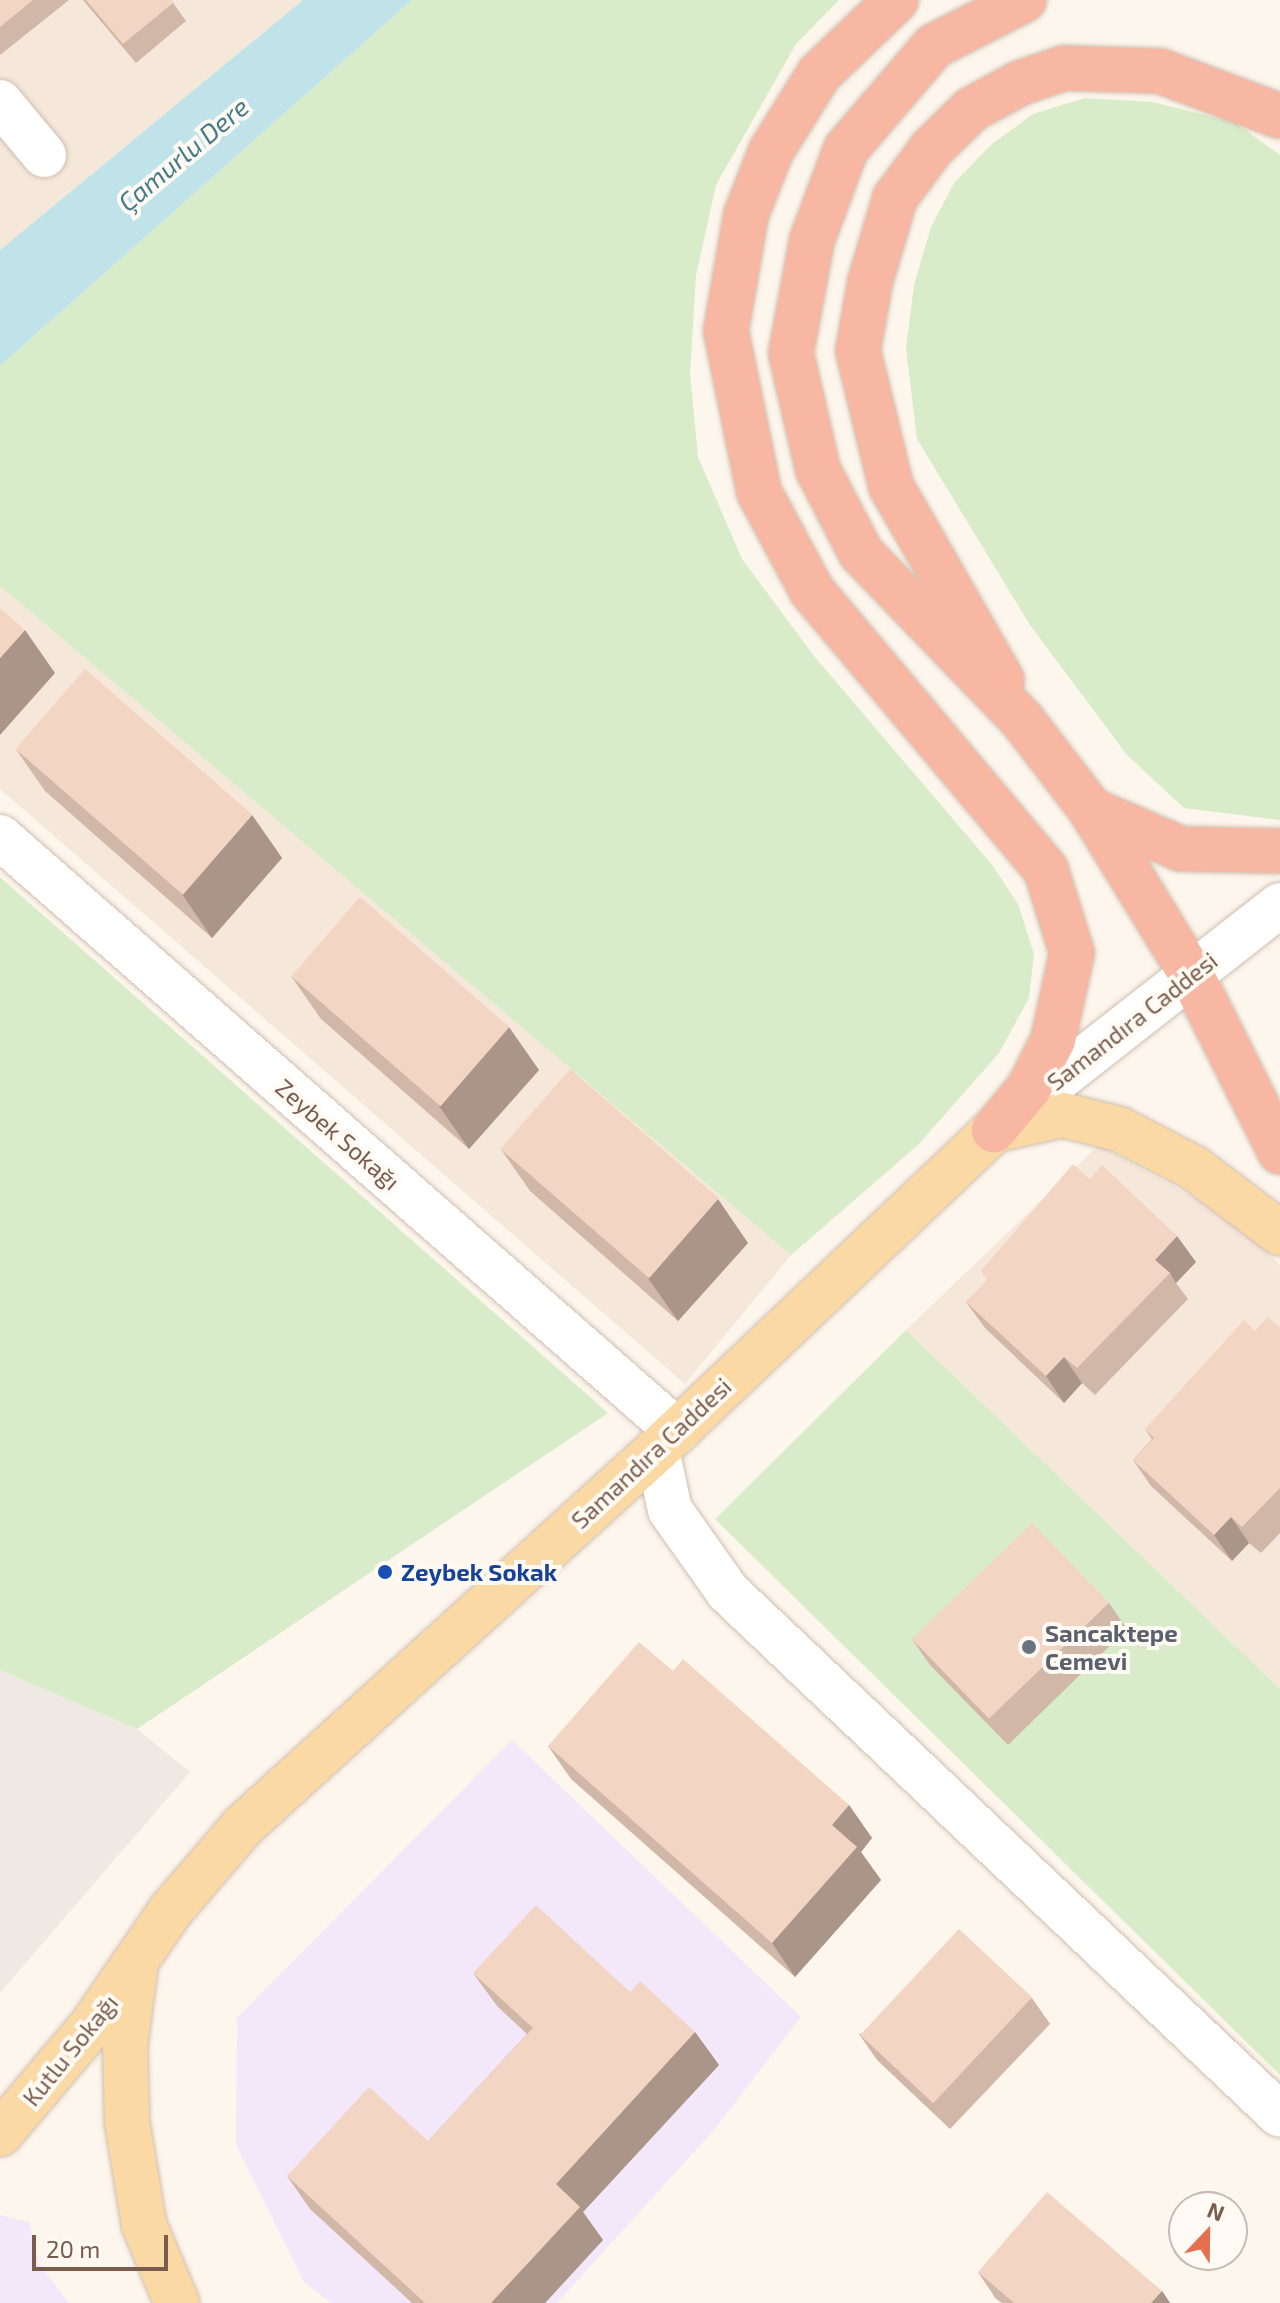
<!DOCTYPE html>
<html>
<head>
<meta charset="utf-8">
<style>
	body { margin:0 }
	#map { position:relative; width:1280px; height:2303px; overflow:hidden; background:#fdf6ec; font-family:"Exo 2",sans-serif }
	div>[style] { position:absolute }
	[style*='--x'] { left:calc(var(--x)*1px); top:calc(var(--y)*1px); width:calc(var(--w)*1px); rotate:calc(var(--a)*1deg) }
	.residential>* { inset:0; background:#f5e8da }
	.industrial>* { inset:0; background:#efe9e4 }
	.education>* { inset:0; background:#f3e8fa }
	.green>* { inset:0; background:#d8ecc9 }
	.water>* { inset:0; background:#bfe3e8 }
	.roads { filter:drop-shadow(0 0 2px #d1beb0) drop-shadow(0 0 2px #d1beb0) }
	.minor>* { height:44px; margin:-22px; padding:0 22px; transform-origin:22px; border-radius:22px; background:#fff }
	.major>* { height:44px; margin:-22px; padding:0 22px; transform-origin:22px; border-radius:22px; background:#fbd9a5 }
	.highway>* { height:44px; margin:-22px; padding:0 22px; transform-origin:22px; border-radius:22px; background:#f7b7a3 }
	.wall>* { inset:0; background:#d1b7a8 }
	.shaded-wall>* { inset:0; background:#aa9588 }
	.building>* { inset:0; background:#f3d5c3; transform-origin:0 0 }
	.dots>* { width:22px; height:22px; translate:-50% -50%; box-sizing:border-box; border:4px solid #fffaf3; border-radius:50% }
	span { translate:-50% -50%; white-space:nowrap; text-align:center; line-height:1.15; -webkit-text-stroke:8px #fffaf3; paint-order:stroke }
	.street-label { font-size:24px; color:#7a5c4d }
	.transit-label { font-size:24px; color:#164399; font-weight:700 }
	.left { translate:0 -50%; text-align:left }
	.worship-label { font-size:24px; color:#5b616d; font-weight:700 }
	.water-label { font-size:26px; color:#437c86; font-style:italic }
	.north { position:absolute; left:1168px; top:2191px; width:80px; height:80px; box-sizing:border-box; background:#fffaf3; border:2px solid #cabbb1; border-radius:50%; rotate:22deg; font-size:22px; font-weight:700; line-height:32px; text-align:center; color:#7a5c4d }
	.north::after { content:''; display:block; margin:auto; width:28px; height:36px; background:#e76f51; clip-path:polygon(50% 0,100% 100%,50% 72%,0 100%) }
	.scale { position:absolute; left:32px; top:2235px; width:136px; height:36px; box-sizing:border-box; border:4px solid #7a5c4d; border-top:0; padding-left:10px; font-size:24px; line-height:28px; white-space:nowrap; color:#7a5c4d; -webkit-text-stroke:6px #fffaf3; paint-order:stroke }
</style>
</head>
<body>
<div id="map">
	<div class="residential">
		<i style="clip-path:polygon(0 0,303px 0,0 250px)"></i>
		<i style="clip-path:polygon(0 586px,791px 1255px,685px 1384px,0 789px)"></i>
		<i style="clip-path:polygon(1099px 1145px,1232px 1219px,1280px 1265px,1280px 1689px,906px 1330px)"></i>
	</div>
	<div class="industrial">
		<i style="clip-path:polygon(0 1670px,137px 1729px,190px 1772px,0 1993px)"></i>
	</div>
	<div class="education">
		<i style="clip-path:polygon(512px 1740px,801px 2017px,713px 2131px,557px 2303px,332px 2303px,304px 2282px,236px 2145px,237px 2018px)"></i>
		<i style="clip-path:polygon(0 2215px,29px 2222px,39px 2264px,69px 2303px,0 2303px)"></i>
	</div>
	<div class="green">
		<i style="clip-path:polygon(412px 0,839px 0,796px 44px,716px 185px,696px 276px,690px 373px,698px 457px,742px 559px,814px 656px,993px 866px,1018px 904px,1034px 954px,1029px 998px,999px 1053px,918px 1145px,791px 1255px,0 586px,0 366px)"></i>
		<i style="clip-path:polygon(1085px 98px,1152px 102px,1234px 122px,1280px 155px,1280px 820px,1184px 808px,1127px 755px,1030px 625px,917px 439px,906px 348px,914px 285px,931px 227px,954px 183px,992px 144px,1033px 114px)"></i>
		<i style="clip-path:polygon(0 877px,608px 1413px,137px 1729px,0 1670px)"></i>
		<i style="clip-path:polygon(906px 1330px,1280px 1689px,1280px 2075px,715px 1519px)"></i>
	</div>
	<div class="water">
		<i style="clip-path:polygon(303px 0,412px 0,0 366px,0 250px)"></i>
	</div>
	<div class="roads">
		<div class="minor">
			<i style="--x:0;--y:102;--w:69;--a:50.3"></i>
			<i style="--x:0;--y:837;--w:901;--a:41.26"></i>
			<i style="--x:1011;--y:1116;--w:342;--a:-38.1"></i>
			<i style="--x:657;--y:1450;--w:61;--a:77.8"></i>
			<i style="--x:670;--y:1510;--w:100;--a:54.7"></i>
			<i style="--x:728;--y:1592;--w:760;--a:43.45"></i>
		</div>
		<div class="major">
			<i style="--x:135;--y:1970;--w:77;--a:97.5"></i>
			<i style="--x:125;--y:2046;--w:76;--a:88.5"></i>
			<i style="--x:127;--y:2122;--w:104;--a:80.6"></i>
			<i style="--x:144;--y:2225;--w:85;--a:67.1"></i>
			<i style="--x:0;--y:2134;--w:143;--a:-49.8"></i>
			<i style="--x:92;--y:2025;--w:140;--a:-55.5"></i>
			<i style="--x:171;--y:1910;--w:111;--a:-49.4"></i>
			<i style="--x:243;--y:1826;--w:559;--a:-42.25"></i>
			<i style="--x:657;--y:1450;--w:465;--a:-43.5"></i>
			<i style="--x:994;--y:1130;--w:71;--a:-12.3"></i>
			<i style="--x:1063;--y:1115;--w:58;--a:14"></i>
			<i style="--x:1119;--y:1129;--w:85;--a:27.5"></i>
			<i style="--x:1194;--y:1168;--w:108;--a:37.1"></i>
		</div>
		<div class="highway">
			<i style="--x:896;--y:0;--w:107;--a:136.1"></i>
			<i style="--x:819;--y:74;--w:91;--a:121.9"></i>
			<i style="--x:771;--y:151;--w:69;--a:111.3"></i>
			<i style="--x:746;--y:215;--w:118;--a:99.8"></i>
			<i style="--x:726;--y:331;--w:164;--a:78.4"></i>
			<i style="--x:759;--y:492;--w:112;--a:61.8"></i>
			<i style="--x:812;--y:591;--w:364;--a:50"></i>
			<i style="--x:1046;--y:870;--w:87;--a:72.6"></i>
			<i style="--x:1072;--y:953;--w:89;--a:102.3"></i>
			<i style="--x:1053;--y:1040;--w:54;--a:116.6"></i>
			<i style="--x:1029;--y:1088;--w:55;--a:129.8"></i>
			<i style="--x:1024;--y:0;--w:101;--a:152.9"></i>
			<i style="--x:934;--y:46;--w:135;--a:130.5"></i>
			<i style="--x:846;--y:149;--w:97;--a:110.5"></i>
			<i style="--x:812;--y:240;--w:115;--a:100.5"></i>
			<i style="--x:791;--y:353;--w:120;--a:77"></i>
			<i style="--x:818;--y:470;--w:93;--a:62.6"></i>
			<i style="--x:861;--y:553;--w:233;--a:46"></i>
			<i style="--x:1023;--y:721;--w:112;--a:52.6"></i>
			<i style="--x:1091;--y:810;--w:192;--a:58.6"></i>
			<i style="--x:1191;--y:974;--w:199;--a:63.4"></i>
			<i style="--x:1002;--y:680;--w:224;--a:-119.8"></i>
			<i style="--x:891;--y:486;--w:139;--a:-103.7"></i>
			<i style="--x:858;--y:351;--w:70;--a:-80.1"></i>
			<i style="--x:870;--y:282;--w:88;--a:-73.4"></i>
			<i style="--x:895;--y:198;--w:62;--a:-53.5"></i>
			<i style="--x:932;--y:148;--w:56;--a:-44.3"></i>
			<i style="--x:972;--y:109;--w:55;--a:-28.4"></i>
			<i style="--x:1020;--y:83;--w:46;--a:-18.8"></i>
			<i style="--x:1064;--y:68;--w:96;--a:1.8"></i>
			<i style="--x:1160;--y:71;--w:128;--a:20.6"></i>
			<i style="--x:1091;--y:810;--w:98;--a:23.4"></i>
			<i style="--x:1181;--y:849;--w:99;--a:1.2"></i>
		</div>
	</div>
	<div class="wall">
		<i style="clip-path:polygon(0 0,69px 0,0 55px)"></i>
		<i style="clip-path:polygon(83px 0,171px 0,186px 21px,136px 63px)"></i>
		<i style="clip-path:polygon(15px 748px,252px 815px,282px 858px,212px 938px,45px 791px)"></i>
		<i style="clip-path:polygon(291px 976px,539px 1070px,469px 1149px,321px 1019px)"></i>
		<i style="clip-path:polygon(500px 1148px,748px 1243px,678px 1321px,530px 1191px)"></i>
		<i style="clip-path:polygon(1090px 1179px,1196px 1262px,1176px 1283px,1188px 1299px,1095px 1395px,1082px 1383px,1064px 1403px,985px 1328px,966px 1302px)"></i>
		<i style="clip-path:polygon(1280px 1328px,1280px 1533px,1261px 1553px,1249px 1543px,1232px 1561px,1151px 1486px,1133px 1460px,1152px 1439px,1145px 1429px,1255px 1331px)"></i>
		<i style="clip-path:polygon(1109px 1603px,1127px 1629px,1008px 1745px,930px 1665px,912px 1639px)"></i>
		<i style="clip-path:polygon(673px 1671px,849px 1805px,872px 1838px,861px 1852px,881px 1880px,795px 1977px,571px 1779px,548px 1746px)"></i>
		<i style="clip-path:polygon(473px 1973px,630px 1992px,695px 2032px,719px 2065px,583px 2212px,603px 2240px,545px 2303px,412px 2303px,310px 2209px,287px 2176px,428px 2141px,527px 2034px,497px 2006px)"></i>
		<i style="clip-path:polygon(1032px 1998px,1050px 2024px,950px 2129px,877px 2060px,859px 2034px)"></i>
		<i style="clip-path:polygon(978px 2272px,1162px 2291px,1170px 2303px,1002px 2303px,996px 2299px)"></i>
	</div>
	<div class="shaded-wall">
		<i style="clip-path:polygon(25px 630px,55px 673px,0 735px,0 658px)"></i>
		<i style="clip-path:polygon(252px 815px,282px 858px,212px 938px,182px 894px)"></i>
		<i style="clip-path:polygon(509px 1027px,539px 1070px,469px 1149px,439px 1106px)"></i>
		<i style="clip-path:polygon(718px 1199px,748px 1243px,678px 1321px,648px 1278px)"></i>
		<i style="clip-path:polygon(1177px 1236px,1196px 1262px,1176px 1283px,1170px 1273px,1155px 1260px)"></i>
		<i style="clip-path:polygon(1064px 1357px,1082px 1383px,1064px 1403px,1046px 1376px)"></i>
		<i style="clip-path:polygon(1231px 1517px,1249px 1543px,1232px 1561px,1214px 1535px)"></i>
		<i style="clip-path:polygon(849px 1805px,872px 1838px,861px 1852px,881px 1880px,795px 1977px,772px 1943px,832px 1825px)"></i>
		<i style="clip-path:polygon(695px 2032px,719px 2065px,583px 2212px,603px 2240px,545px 2303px,491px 2303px,556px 2184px)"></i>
		<i style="clip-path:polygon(1162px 2291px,1170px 2303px,1151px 2303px)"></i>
	</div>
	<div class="building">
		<i style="clip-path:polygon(0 0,33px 0,0 27px)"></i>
		<i style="clip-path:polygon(86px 0,171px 0,173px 3px,123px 44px)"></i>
		<i style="clip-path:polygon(0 608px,25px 630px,0 658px)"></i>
		<i style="left:85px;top:669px;width:222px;height:106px;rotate:41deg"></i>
		<i style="left:360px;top:897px;width:198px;height:105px;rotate:41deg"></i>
		<i style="left:570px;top:1069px;width:197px;height:106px;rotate:41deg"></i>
		<i style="clip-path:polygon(1073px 1164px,1090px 1179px,1102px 1165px,1177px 1236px,1155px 1260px,1170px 1273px,1077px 1368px,1064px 1357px,1046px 1376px,966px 1302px,987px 1280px,981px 1271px)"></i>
		<i style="clip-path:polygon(1268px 1317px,1280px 1328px,1280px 1488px,1242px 1527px,1231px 1517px,1214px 1535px,1133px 1460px,1154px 1438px,1145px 1429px,1244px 1320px,1255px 1331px)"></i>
		<i style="left:1032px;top:1523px;width:111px;height:167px;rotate:46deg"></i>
		<i style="clip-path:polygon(639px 1642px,673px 1671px,683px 1659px,849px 1805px,832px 1825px,857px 1847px,772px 1943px,548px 1746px)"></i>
		<i style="clip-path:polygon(536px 1905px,630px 1992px,640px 1981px,695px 2032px,556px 2184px,580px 2207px,491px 2303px,425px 2303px,287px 2176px,369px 2087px,428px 2141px,533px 2028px,473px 1973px)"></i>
		<i style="left:959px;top:1929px;width:100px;height:145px;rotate:43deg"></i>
		<i style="clip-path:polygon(1047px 2192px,1162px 2291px,1151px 2303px,1014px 2303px,978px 2272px)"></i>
	</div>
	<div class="dots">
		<i style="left:385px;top:1572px;background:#1a4fb4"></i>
		<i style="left:1029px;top:1647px;background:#6b7280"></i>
	</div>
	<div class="street-label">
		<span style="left:1132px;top:1021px;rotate:-38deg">Samandıra Caddesi</span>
		<span style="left:338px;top:1134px;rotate:41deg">Zeybek Sokağı</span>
		<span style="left:651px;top:1453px;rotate:-43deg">Samandıra Caddesi</span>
		<span style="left:70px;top:2050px;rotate:-51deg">Kutlu Sokağı</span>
	</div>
	<div class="transit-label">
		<span class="left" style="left:401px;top:1572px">Zeybek Sokak</span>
	</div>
	<div class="worship-label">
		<span class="left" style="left:1045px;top:1647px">Sancaktepe<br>Cemevi</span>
	</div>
	<div class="water-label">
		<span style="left:183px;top:154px;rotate:-40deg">Çamurlu Dere</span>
	</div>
	<div class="north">N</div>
	<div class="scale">20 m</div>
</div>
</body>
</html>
